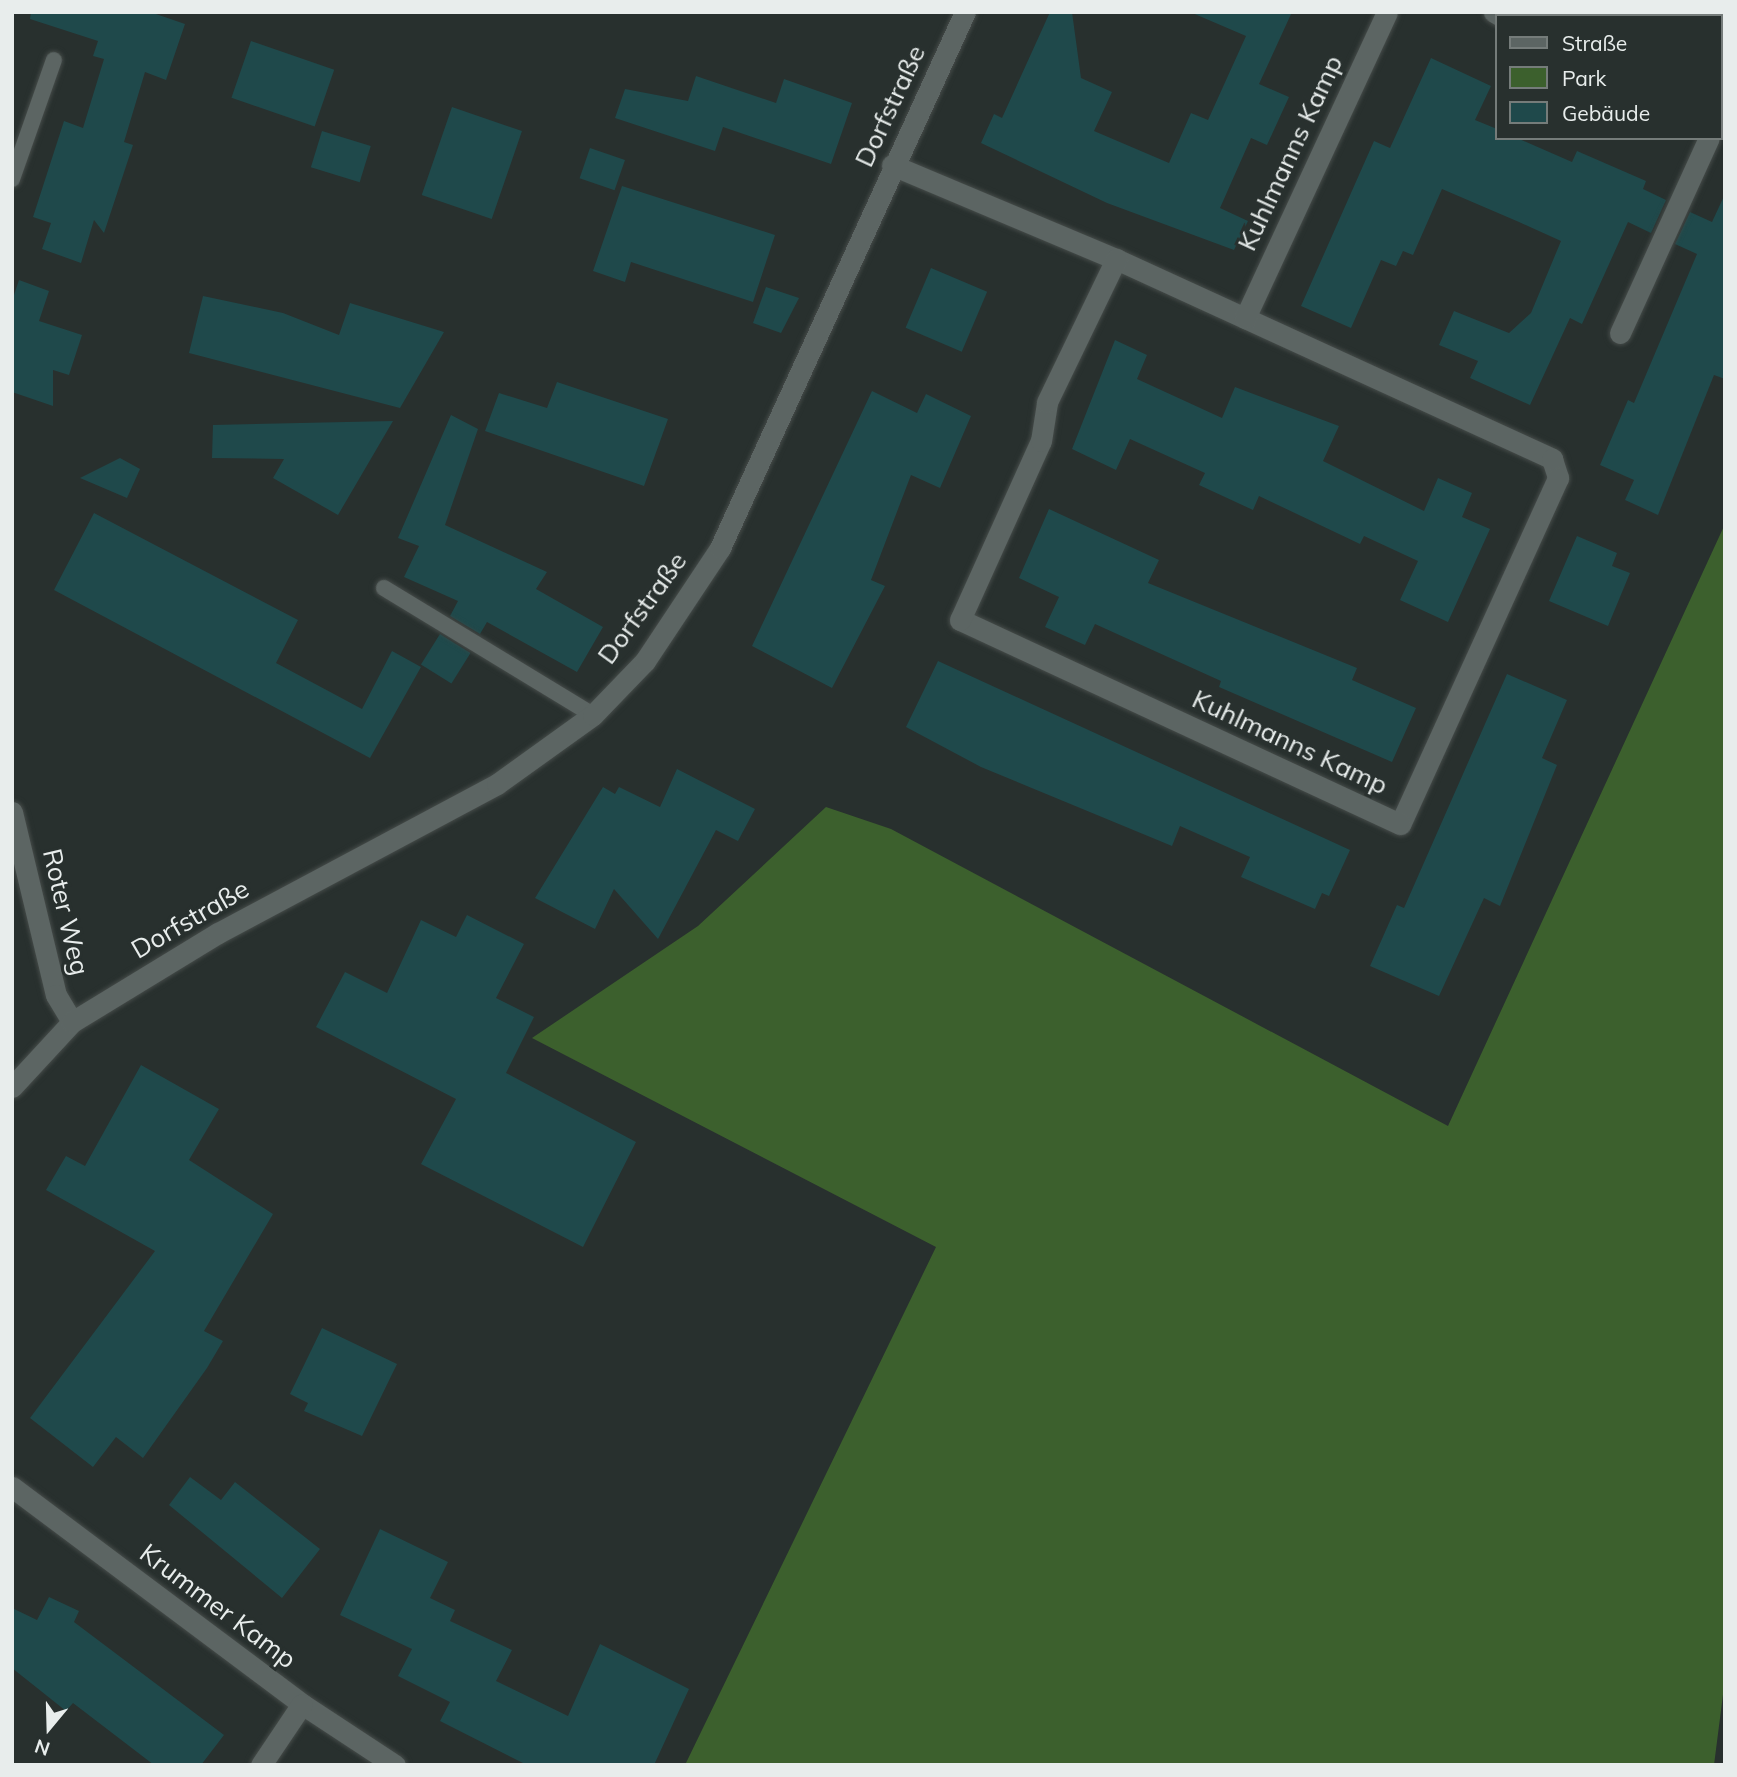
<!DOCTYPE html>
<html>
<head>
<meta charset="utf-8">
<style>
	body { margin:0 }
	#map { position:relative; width:1737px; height:1777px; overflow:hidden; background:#28302e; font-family:Mulish,sans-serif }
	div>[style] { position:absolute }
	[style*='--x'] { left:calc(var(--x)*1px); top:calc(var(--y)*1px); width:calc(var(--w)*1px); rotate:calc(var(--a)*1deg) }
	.green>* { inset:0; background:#3c602d }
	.building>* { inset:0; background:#1f494b; transform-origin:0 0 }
	.roads { filter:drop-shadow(0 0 2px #454b49) drop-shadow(0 0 2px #454b49) }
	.service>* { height:16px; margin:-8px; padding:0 8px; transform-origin:8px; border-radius:8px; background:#5c6563 }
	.minor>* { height:21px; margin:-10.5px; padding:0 10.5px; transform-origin:10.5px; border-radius:10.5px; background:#5c6563 }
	span { translate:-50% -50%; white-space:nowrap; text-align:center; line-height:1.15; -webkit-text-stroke:6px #28302e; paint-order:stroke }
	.street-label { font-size:26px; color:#e8edec }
	.frame { position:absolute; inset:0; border:14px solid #e8edec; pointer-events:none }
	.legend { position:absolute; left:1495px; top:14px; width:228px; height:126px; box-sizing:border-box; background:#28302e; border:2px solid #757c7a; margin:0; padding:9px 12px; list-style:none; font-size:21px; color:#e8edec }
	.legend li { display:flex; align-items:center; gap:14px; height:35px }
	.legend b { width:35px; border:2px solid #757c7a }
	.north { position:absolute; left:14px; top:1693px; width:70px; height:70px; -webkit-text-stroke:5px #28302e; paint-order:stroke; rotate:199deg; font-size:19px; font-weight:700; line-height:28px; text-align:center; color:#e8edec }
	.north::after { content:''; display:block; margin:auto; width:24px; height:32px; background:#e8edec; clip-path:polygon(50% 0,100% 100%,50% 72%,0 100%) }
</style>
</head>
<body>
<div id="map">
	<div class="green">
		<i style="clip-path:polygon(1725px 524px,1725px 1679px,1714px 1765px,685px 1765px,936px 1247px,532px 1038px,698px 926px,826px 807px,891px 829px,1448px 1126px)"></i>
	</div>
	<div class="building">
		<i style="clip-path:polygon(31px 12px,150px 12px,185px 24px,166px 80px,145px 72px,124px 142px,133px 145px,104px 233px,94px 220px,81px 263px,42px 249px,51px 223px,33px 217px,64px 121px,83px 128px,104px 59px,93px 56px,98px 41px,30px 19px)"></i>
		<i style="clip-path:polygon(1050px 12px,1072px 12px,1081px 78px,1112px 92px,1094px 131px,1169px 163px,1191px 113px,1208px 120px,1246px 36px,1190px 12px,1292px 12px,1259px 84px,1289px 97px,1267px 145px,1251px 138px,1220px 208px,1248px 221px,1234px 250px,1107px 203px,981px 143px,994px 114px,1002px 118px)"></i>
		<i style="left:251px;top:41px;width:88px;height:60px;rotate:19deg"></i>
		<i style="clip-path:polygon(1431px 58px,1491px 86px,1475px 120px,1497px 129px,1497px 138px,1517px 138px,1572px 162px,1577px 151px,1646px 181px,1643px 189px,1666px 200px,1651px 233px,1628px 222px,1582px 324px,1570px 318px,1530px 405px,1470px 378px,1478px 361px,1439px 345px,1454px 311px,1509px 333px,1531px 313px,1561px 241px,1519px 222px,1442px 189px,1413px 255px,1403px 251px,1396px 266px,1381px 260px,1351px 328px,1301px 306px,1374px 141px,1390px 148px)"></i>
		<i style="clip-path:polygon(696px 76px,776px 103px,784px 79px,852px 103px,831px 164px,723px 127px,715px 151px,615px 118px,625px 89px,688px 101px)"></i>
		<i style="left:452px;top:107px;width:74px;height:93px;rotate:19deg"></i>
		<i style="left:322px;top:131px;width:51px;height:38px;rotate:17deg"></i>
		<i style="left:590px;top:148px;width:37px;height:32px;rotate:19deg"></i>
		<i style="clip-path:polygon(622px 186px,775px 235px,753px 302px,631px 262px,625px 282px,593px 271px)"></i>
		<i style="clip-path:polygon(1725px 194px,1725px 379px,1714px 375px,1658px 515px,1625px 500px,1634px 480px,1600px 465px,1628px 400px,1634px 403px,1697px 254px,1675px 244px,1690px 212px,1712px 222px)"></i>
		<i style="left:931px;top:268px;width:61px;height:65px;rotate:23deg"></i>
		<i style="clip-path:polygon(19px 280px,49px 291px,39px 321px,82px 335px,69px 375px,53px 370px,53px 406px,12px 392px,12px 301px)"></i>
		<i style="clip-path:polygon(766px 287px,799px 298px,781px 333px,753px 323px)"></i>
		<i style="clip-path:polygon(203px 296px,283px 313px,339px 335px,350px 303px,444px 332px,400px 408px,189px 353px)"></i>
		<i style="clip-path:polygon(1115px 340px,1147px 355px,1137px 379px,1222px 418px,1235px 387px,1339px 426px,1323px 461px,1424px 511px,1438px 478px,1472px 493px,1462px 517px,1490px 529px,1448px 622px,1400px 600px,1418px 561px,1364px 536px,1360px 544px,1259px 496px,1253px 510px,1199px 485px,1205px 473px,1130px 439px,1116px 470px,1072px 449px)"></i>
		<i style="clip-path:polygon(557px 382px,668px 419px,644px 486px,485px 431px,499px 393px,547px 408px)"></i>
		<i style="clip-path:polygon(872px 391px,917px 413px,926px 394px,971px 416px,940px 488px,911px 475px,871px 580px,885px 586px,832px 688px,752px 646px)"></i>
		<i style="clip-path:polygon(451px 415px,478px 429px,445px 525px,547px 572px,536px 589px,603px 627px,577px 672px,487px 622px,480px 634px,450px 616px,458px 601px,404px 577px,419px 546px,398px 538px)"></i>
		<i style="clip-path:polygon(393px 421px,338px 515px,273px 478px,284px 459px,212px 458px,213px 425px)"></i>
		<i style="clip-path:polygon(120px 458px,140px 469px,127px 498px,80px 478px)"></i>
		<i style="clip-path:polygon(1049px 509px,1159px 560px,1148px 583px,1357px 668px,1352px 680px,1416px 708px,1392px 762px,1219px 687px,1221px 681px,1095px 624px,1085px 645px,1045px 627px,1059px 597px,1019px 578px)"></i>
		<i style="clip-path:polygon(94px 513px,298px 620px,276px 663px,362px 709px,392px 651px,421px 667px,370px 758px,54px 590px)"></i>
		<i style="clip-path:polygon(1577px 536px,1617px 553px,1612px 566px,1630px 573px,1608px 626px,1549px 601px)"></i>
		<i style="left:440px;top:634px;width:36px;height:36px;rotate:32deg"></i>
		<i style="clip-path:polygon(938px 661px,1350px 850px,1329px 896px,1322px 893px,1315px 909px,1241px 877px,1250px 857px,1180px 826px,1172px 846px,981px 767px,906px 727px)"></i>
		<i style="clip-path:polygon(1507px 674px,1567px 700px,1542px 758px,1557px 765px,1500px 906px,1484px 898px,1439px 996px,1370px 966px,1397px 905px,1404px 908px)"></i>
		<i style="clip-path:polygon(677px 769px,755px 809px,738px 841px,716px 830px,658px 939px,614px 889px,595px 929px,535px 898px,603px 787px,615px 794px,619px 787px,660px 807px)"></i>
		<i style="clip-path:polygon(467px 915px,524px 944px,496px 998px,534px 1017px,506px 1073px,636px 1142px,583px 1247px,421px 1164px,456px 1099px,316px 1027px,345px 972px,387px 993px,421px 920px,456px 937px)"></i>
		<i style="clip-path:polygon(141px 1065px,219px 1109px,189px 1160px,273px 1214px,204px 1331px,223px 1341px,207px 1368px,143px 1458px,116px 1437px,93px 1467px,30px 1418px,155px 1251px,46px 1190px,66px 1156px,85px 1166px)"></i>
		<i style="clip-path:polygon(322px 1328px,397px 1364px,362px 1436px,304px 1411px,308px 1403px,290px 1394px)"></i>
		<i style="clip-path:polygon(190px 1477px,221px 1500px,235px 1482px,320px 1549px,282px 1598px,169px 1505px)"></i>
		<i style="clip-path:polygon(380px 1529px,448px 1562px,430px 1598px,455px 1610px,450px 1621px,512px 1650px,496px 1681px,568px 1716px,600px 1644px,689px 1689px,654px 1765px,527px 1765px,440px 1721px,450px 1702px,398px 1676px,412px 1649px,340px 1615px)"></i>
		<i style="clip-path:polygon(49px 1597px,79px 1611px,74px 1622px,224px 1735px,201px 1765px,154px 1765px,73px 1703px,66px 1711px,12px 1668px,12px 1608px,37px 1620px)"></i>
	</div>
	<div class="roads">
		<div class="service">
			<i style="--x:12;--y:179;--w:126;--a:-70.6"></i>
			<i style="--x:384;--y:588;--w:245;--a:31.3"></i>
		</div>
		<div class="minor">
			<i style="--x:1494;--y:12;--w:8;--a:30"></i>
			<i style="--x:1721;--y:112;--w:8;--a:-60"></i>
			<i style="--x:892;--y:165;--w:243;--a:22.8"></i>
			<i style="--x:1116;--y:259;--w:480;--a:24.6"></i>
			<i style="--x:1552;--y:459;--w:20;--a:72"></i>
			<i style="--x:1558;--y:478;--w:380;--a:114.5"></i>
			<i style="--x:1400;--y:824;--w:485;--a:-155.1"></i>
			<i style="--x:960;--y:620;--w:196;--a:-65.7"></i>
			<i style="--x:1041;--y:441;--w:39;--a:-81"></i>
			<i style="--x:1047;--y:402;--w:159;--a:-64.2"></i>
			<i style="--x:1245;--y:318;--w:337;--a:-65.1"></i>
			<i style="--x:1620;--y:333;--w:214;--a:-65.5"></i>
			<i style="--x:12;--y:812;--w:188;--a:76.5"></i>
			<i style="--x:56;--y:995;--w:31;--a:59"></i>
			<i style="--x:12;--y:1087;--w:88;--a:-47.3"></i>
			<i style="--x:72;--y:1022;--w:171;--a:-31.4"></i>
			<i style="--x:218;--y:933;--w:316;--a:-28.1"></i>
			<i style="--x:497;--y:784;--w:118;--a:-35.7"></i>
			<i style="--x:593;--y:715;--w:75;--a:-46.1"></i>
			<i style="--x:645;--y:661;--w:136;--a:-56.4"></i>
			<i style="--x:720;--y:548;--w:589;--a:-65.44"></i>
			<i style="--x:12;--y:1487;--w:362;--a:36.8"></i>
			<i style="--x:302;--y:1704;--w:111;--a:33.3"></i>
			<i style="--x:261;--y:1765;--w:73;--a:-56.1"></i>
		</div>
	</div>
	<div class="street-label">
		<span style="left:890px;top:106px;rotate:-65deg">Dorfstraße</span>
		<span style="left:1290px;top:153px;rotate:-65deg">Kuhlmanns Kamp</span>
		<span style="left:642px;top:608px;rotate:-54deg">Dorfstraße</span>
		<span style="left:1290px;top:742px;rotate:25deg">Kuhlmanns Kamp</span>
		<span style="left:66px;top:912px;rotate:77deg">Roter Weg</span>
		<span style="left:190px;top:919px;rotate:-30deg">Dorfstraße</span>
		<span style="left:218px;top:1606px;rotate:37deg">Krummer Kamp</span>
	</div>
	<div class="frame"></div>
	<ul class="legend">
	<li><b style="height:9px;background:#5c6563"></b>Straße</li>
	<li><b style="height:19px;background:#3c602d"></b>Park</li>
	<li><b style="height:19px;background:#1f494b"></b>Gebäude</li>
	</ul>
	<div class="north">N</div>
</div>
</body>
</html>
